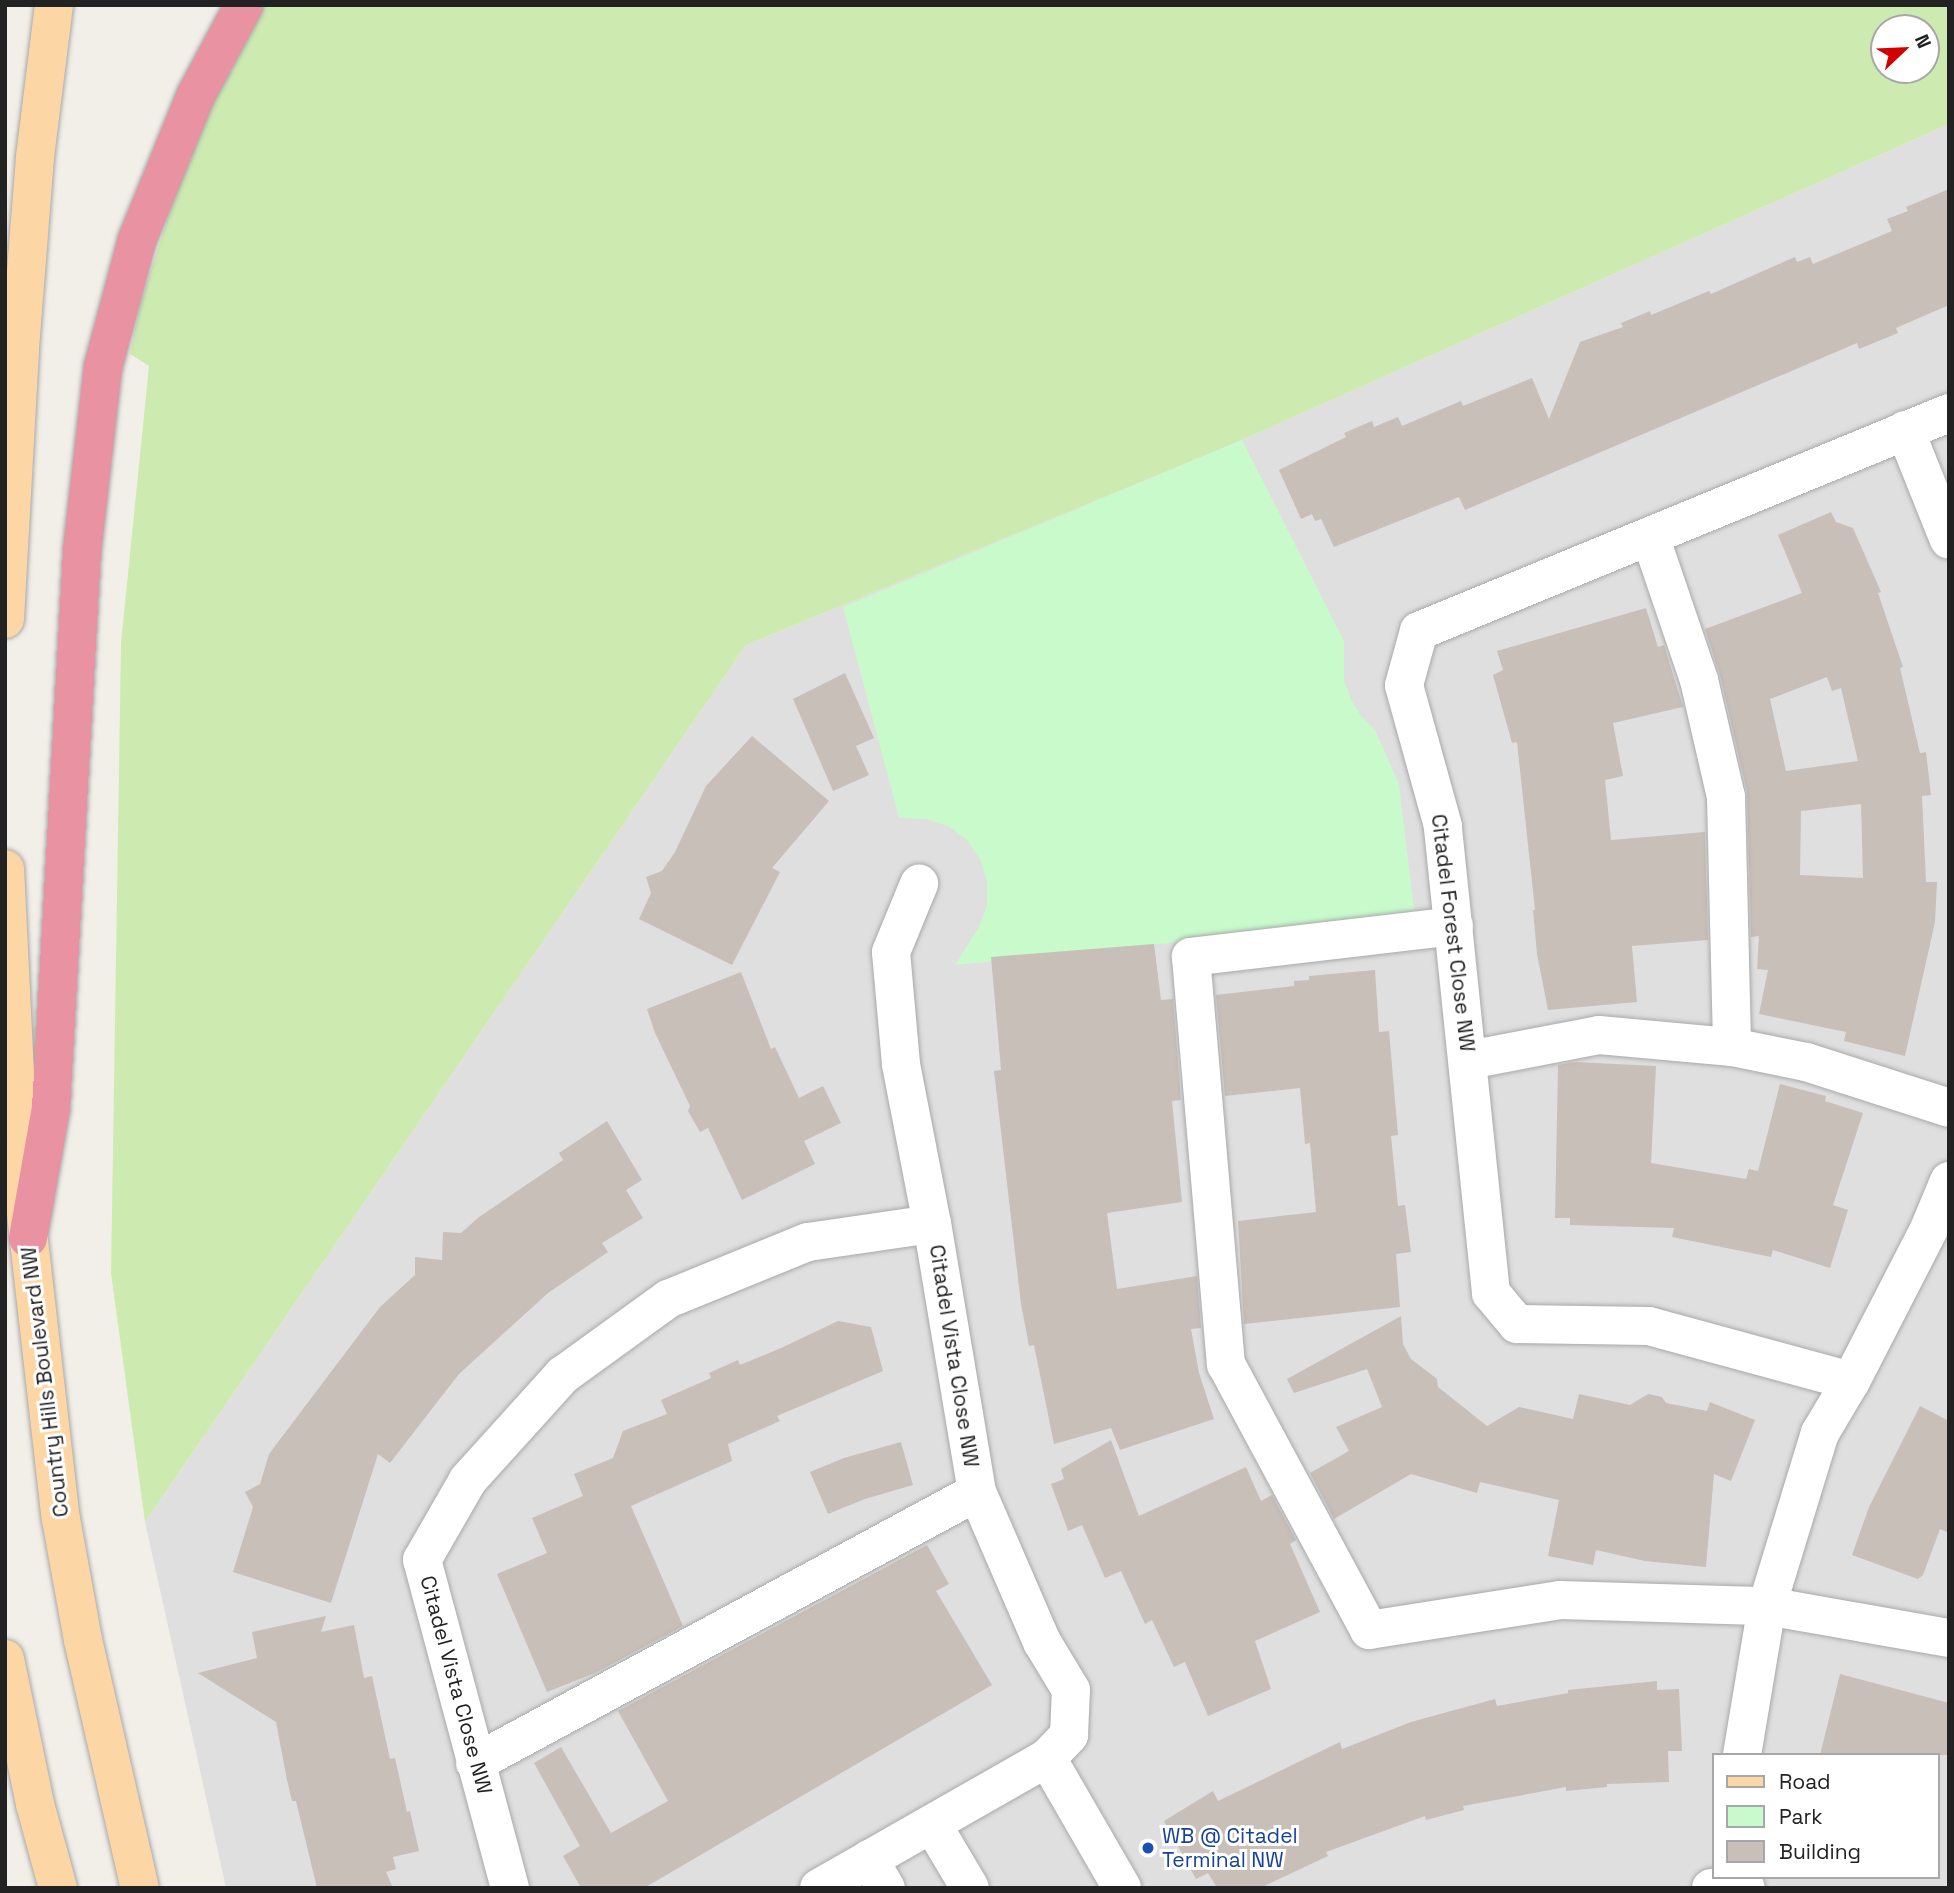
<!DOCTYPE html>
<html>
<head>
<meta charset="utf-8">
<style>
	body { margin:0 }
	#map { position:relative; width:1954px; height:1893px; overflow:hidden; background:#f2efe9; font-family:"Space Grotesk",sans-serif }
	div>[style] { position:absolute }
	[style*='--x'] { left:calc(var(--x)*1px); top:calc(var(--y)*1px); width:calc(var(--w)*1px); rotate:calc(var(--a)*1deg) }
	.residential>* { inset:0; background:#e0dfdf }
	.grass>* { inset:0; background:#cdebb0 }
	.park>* { inset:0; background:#c8facc }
	.building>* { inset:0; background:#c7bfb8 }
	.roads { filter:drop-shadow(0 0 2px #a9a9a9) drop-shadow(0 0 2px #a9a9a9) }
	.minor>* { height:38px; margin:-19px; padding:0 19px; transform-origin:19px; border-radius:19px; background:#fff }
	.major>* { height:38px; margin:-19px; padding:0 19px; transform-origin:19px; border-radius:19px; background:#fcd6a4 }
	.highway>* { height:38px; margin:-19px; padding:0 19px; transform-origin:19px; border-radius:19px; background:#e892a2 }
	.dots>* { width:19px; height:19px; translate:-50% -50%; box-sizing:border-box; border:4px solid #fff; border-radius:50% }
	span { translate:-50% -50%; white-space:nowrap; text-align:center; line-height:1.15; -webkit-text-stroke:6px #fff; paint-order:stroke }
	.street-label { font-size:21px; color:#222 }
	.transit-label { font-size:21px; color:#164399 }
	.left { translate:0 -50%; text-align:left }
	.frame { position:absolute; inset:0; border:7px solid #222; pointer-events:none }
	.legend { position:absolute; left:1712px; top:1753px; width:228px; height:126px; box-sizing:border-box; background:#fff; border:2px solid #a7a7a7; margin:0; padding:9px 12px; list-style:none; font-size:21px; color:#222 }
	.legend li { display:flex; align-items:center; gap:14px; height:35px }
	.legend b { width:35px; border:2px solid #a7a7a7 }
	.north { position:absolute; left:1870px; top:14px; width:70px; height:70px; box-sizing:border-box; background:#fff; border:2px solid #a7a7a7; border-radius:50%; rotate:67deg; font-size:19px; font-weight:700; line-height:28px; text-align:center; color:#222 }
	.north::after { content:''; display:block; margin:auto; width:24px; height:32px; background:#d40000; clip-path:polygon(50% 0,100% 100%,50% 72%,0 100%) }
</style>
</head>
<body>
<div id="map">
	<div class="residential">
		<i style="clip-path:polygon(evenodd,1949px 124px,1949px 1888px,226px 1888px,145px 1522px,746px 645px,1242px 440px,1949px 124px,1714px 1755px,1938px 1755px,1938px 1877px,1714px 1877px,1714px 1755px)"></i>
	</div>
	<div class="grass">
		<i style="clip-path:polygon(evenodd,261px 5px,1949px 5px,1949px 124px,1242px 440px,746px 645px,145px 1522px,111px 1273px,121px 643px,149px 366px,130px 354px,140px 305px,193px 139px,261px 5px,1884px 28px,1926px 28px,1926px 70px,1884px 70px,1884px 28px)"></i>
	</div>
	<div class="park">
		<i style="clip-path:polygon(1242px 440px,1344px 641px,1344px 680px,1351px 699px,1361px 716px,1375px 730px,1399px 784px,1415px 918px,955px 965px,979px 927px,987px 905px,987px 882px,980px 859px,967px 840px,948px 826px,926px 819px,899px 818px,843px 607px)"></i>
	</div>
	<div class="building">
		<i style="clip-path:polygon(1949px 189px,1949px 305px,1896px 328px,1898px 333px,1859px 349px,1857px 343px,1465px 510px,1459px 497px,1334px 547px,1321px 519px,1315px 521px,1312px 514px,1301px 519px,1279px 470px,1346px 437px,1344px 433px,1372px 421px,1374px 427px,1398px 417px,1402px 426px,1461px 401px,1463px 406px,1532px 378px,1549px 419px,1580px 342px,1623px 327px,1621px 323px,1650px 311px,1651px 315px,1709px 291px,1711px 294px,1795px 257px,1797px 262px,1810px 257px,1813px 264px,1892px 231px,1887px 219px,1908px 211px,1906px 207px)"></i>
		<i style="clip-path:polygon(evenodd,1831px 512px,1836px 522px,1853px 528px,1881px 592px,1878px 593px,1903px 667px,1900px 668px,1920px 753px,1926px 752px,1931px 795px,1922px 796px,1926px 882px,1937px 882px,1935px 922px,1905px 1056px,1844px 1041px,1846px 1032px,1759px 1014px,1768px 970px,1757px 969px,1759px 936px,1751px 937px,1747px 792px,1720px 675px,1705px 629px,1802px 593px,1778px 535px,1831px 512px,1827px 677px,1832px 691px,1841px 688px,1858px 761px,1786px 771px,1770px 699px,1827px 677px,1831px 512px,1861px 804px,1863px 878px,1800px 875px,1801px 811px,1861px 804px)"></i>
		<i style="clip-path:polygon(1646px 608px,1658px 647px,1664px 645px,1683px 707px,1613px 723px,1623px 776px,1605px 780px,1611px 840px,1705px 832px,1708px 940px,1632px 946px,1637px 1002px,1548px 1010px,1537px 954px,1533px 910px,1535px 910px,1517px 742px,1512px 743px,1493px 675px,1503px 670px,1497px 651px)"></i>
		<i style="clip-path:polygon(845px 673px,874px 738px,856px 746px,869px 775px,833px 791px,793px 699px)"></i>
		<i style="clip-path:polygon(752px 736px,829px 801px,772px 868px,780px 872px,732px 965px,639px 919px,651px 893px,646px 877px,662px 871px,675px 852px,706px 786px)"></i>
		<i style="clip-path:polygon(1154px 944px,1161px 1000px,1173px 999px,1181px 1100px,1172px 1101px,1182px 1202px,1107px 1213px,1117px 1289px,1197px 1276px,1201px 1328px,1191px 1329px,1199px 1373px,1214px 1419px,1120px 1450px,1111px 1428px,1054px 1444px,1034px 1345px,1029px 1346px,1021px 1304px,994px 1071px,1001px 1070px,991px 957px)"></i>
		<i style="clip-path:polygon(1375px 970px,1379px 1032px,1389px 1031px,1398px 1135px,1391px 1136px,1398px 1206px,1405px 1205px,1411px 1252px,1396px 1254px,1400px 1307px,1244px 1324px,1238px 1221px,1316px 1212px,1310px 1143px,1305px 1144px,1300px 1088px,1225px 1096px,1216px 995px,1294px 986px,1294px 981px,1309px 980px,1309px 976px)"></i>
		<i style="clip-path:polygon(741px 972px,771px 1049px,775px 1047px,799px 1098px,823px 1086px,841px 1123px,804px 1141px,815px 1164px,742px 1200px,708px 1128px,700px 1132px,688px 1111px,690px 1106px,655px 1033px,647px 1009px)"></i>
		<i style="clip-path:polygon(1575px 1062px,1656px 1066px,1651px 1163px,1746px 1179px,1749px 1169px,1758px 1171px,1780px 1084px,1826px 1096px,1825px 1101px,1863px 1113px,1833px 1205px,1848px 1210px,1830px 1268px,1773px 1250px,1771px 1257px,1672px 1237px,1674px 1228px,1570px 1225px,1570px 1218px,1555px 1218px,1558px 1065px)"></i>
		<i style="clip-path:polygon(607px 1121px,642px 1180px,626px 1190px,643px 1218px,602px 1243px,608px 1252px,548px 1293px,459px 1374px,390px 1463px,378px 1454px,331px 1603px,233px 1572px,253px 1507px,245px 1492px,260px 1484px,269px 1454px,380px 1307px,415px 1275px,415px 1257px,442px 1260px,443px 1232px,461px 1233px,479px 1217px,563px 1160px,559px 1153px)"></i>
		<i style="clip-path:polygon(1401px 1316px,1403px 1344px,1411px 1359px,1437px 1379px,1438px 1387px,1487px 1426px,1519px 1407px,1573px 1419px,1579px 1394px,1630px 1405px,1648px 1394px,1662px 1397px,1666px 1403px,1707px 1411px,1710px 1402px,1755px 1420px,1731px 1481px,1714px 1474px,1706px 1567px,1645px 1561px,1596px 1550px,1593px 1565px,1548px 1556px,1559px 1500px,1480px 1482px,1477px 1493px,1411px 1474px,1334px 1519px,1310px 1473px,1349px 1451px,1336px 1427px,1382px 1407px,1367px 1369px,1294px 1393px,1287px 1379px)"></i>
		<i style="clip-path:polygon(838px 1321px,871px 1327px,883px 1371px,777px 1416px,780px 1421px,728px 1444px,732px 1461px,631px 1506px,683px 1626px,595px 1673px,547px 1692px,497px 1574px,547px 1553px,532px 1518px,583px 1496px,574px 1474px,613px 1458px,623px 1431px,667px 1414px,661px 1400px,711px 1378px,709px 1373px,738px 1360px,740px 1365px,781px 1348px)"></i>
		<i style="clip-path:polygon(1920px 1406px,1949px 1421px,1949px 1533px,1940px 1529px,1923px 1575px,1918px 1579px,1852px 1555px,1869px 1507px)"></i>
		<i style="clip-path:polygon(1111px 1440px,1139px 1516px,1246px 1467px,1261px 1501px,1272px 1495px,1296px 1540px,1290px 1544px,1320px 1612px,1255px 1641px,1271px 1689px,1208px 1716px,1185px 1662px,1174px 1667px,1152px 1620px,1145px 1624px,1121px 1571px,1105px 1578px,1082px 1525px,1068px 1531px,1051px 1484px,1064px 1479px,1061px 1469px)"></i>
		<i style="clip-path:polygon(901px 1442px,913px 1485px,865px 1499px,828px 1514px,810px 1472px,844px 1458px)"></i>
		<i style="clip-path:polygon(927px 1545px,949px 1584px,936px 1591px,992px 1685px,644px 1888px,581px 1888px,563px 1856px,580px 1846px,534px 1763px,561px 1747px,611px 1833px,668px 1801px,618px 1711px)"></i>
		<i style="clip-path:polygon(326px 1616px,321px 1632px,354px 1625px,364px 1678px,372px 1676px,390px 1759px,395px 1758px,407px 1812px,410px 1811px,419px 1851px,393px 1857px,396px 1869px,386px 1872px,393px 1888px,317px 1888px,296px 1801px,292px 1801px,287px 1780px,276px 1722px,198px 1673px,257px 1658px,252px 1632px)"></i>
		<i style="clip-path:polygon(1840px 1674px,1949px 1703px,1949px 1755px,1820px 1755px)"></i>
		<i style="clip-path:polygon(1657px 1681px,1657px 1690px,1679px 1689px,1682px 1751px,1668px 1751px,1669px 1782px,1607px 1784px,1607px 1787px,1566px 1791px,1566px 1787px,1463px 1806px,1464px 1810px,1426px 1820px,1425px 1816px,1326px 1852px,1328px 1856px,1260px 1888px,1217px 1888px,1208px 1873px,1196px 1879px,1164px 1821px,1213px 1791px,1218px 1801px,1340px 1742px,1342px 1749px,1411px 1722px,1495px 1699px,1497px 1706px,1568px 1693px,1568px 1690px)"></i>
	</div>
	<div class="roads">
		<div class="minor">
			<i style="--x:1905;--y:430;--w:118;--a:68.2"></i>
			<i style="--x:1650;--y:536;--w:152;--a:71.2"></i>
			<i style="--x:1699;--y:680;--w:120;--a:77"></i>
			<i style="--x:1726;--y:797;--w:250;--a:88.6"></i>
			<i style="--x:1454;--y:926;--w:265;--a:173.3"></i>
			<i style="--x:1191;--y:957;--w:409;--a:85.1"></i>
			<i style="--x:1226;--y:1364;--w:302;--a:61.7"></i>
			<i style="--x:1369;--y:1630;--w:193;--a:-8.9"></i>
			<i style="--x:1560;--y:1600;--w:207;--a:1.7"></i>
			<i style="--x:1767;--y:1606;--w:185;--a:10"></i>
			<i style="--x:1469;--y:1060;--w:132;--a:-10.9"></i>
			<i style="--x:1599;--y:1035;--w:134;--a:5.2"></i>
			<i style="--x:1732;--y:1047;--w:76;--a:11.5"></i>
			<i style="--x:1806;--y:1062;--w:150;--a:17.8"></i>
			<i style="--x:1851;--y:1381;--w:209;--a:-164.8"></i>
			<i style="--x:1649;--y:1326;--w:132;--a:-179.1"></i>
			<i style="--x:1517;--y:1324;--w:40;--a:-130"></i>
			<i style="--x:1491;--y:1293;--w:469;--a:-95.9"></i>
			<i style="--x:1443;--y:826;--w:146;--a:-105.5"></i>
			<i style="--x:1404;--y:685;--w:56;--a:-74.5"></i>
			<i style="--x:1419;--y:631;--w:573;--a:-22.36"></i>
			<i style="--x:1742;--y:1755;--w:151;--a:-80.5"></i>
			<i style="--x:1767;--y:1606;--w:181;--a:-73"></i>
			<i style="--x:1820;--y:1433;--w:61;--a:-59.2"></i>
			<i style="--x:1851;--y:1381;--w:171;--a:-62.8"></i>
			<i style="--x:1929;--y:1229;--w:52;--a:-67.4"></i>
			<i style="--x:1047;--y:1758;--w:150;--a:60"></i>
			<i style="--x:475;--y:1763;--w:570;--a:-28.36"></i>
			<i style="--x:932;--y:1824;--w:74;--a:59.3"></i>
			<i style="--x:869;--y:1859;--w:34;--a:60"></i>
			<i style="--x:510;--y:1888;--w:340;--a:-105"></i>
			<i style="--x:422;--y:1560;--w:92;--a:-60.1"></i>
			<i style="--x:468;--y:1480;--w:142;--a:-47.9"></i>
			<i style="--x:563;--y:1375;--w:130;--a:-35.9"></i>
			<i style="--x:668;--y:1299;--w:151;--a:-22.2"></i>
			<i style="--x:808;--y:1242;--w:125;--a:-8.3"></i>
			<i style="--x:819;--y:1888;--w:262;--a:-29.7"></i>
			<i style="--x:1047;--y:1758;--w:32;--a:-46"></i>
			<i style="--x:1069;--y:1735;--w:45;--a:-87.5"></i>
			<i style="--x:1071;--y:1690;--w:56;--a:-121.1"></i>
			<i style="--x:1042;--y:1642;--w:163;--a:-113.4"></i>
			<i style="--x:977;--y:1492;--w:272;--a:-99.5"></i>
			<i style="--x:932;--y:1224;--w:163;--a:-101"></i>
			<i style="--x:901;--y:1064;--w:112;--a:-95.1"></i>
			<i style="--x:891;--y:952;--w:74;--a:-67.6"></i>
			<i style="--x:1711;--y:1888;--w:22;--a:-8"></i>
			<i style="--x:1733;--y:1885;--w:13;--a:13"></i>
		</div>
		<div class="major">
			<i style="--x:5;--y:619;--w:271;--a:-86.8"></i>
			<i style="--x:20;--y:348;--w:192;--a:-85.5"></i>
			<i style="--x:35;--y:157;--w:153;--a:-82.9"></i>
			<i style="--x:5;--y:869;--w:284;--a:87.2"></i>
			<i style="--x:19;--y:1153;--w:368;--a:83.5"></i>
			<i style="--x:61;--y:1519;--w:123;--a:79.7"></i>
			<i style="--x:83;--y:1640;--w:254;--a:77.1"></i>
			<i style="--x:5;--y:1659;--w:148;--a:78.3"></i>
			<i style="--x:35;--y:1804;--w:87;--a:74.7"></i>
		</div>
		<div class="highway">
			<i style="--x:28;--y:1238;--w:132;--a:-80"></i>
			<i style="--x:51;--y:1108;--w:558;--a:-86.81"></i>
			<i style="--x:82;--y:551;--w:185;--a:-83.5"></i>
			<i style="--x:103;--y:367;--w:131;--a:-75"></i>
			<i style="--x:137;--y:240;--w:157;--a:-67.9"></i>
			<i style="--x:196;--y:95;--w:102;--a:-61.9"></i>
		</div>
	</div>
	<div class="dots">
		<i style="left:1148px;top:1848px;background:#1a4fb4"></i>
	</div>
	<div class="street-label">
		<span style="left:1453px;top:933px;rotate:83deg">Citadel Forest Close NW</span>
		<span style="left:954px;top:1356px;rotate:81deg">Citadel Vista Close NW</span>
		<span style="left:45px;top:1382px;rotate:-97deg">Country Hills Boulevard NW</span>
		<span style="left:456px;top:1685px;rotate:75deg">Citadel Vista Close NW</span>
	</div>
	<div class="transit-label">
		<span class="left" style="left:1162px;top:1848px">WB @ Citadel<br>Terminal NW</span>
	</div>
	<div class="frame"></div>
	<ul class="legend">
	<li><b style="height:9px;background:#fcd6a4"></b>Road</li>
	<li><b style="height:19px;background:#c8facc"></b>Park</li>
	<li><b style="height:19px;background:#c7bfb8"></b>Building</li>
	</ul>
	<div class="north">N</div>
</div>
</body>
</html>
